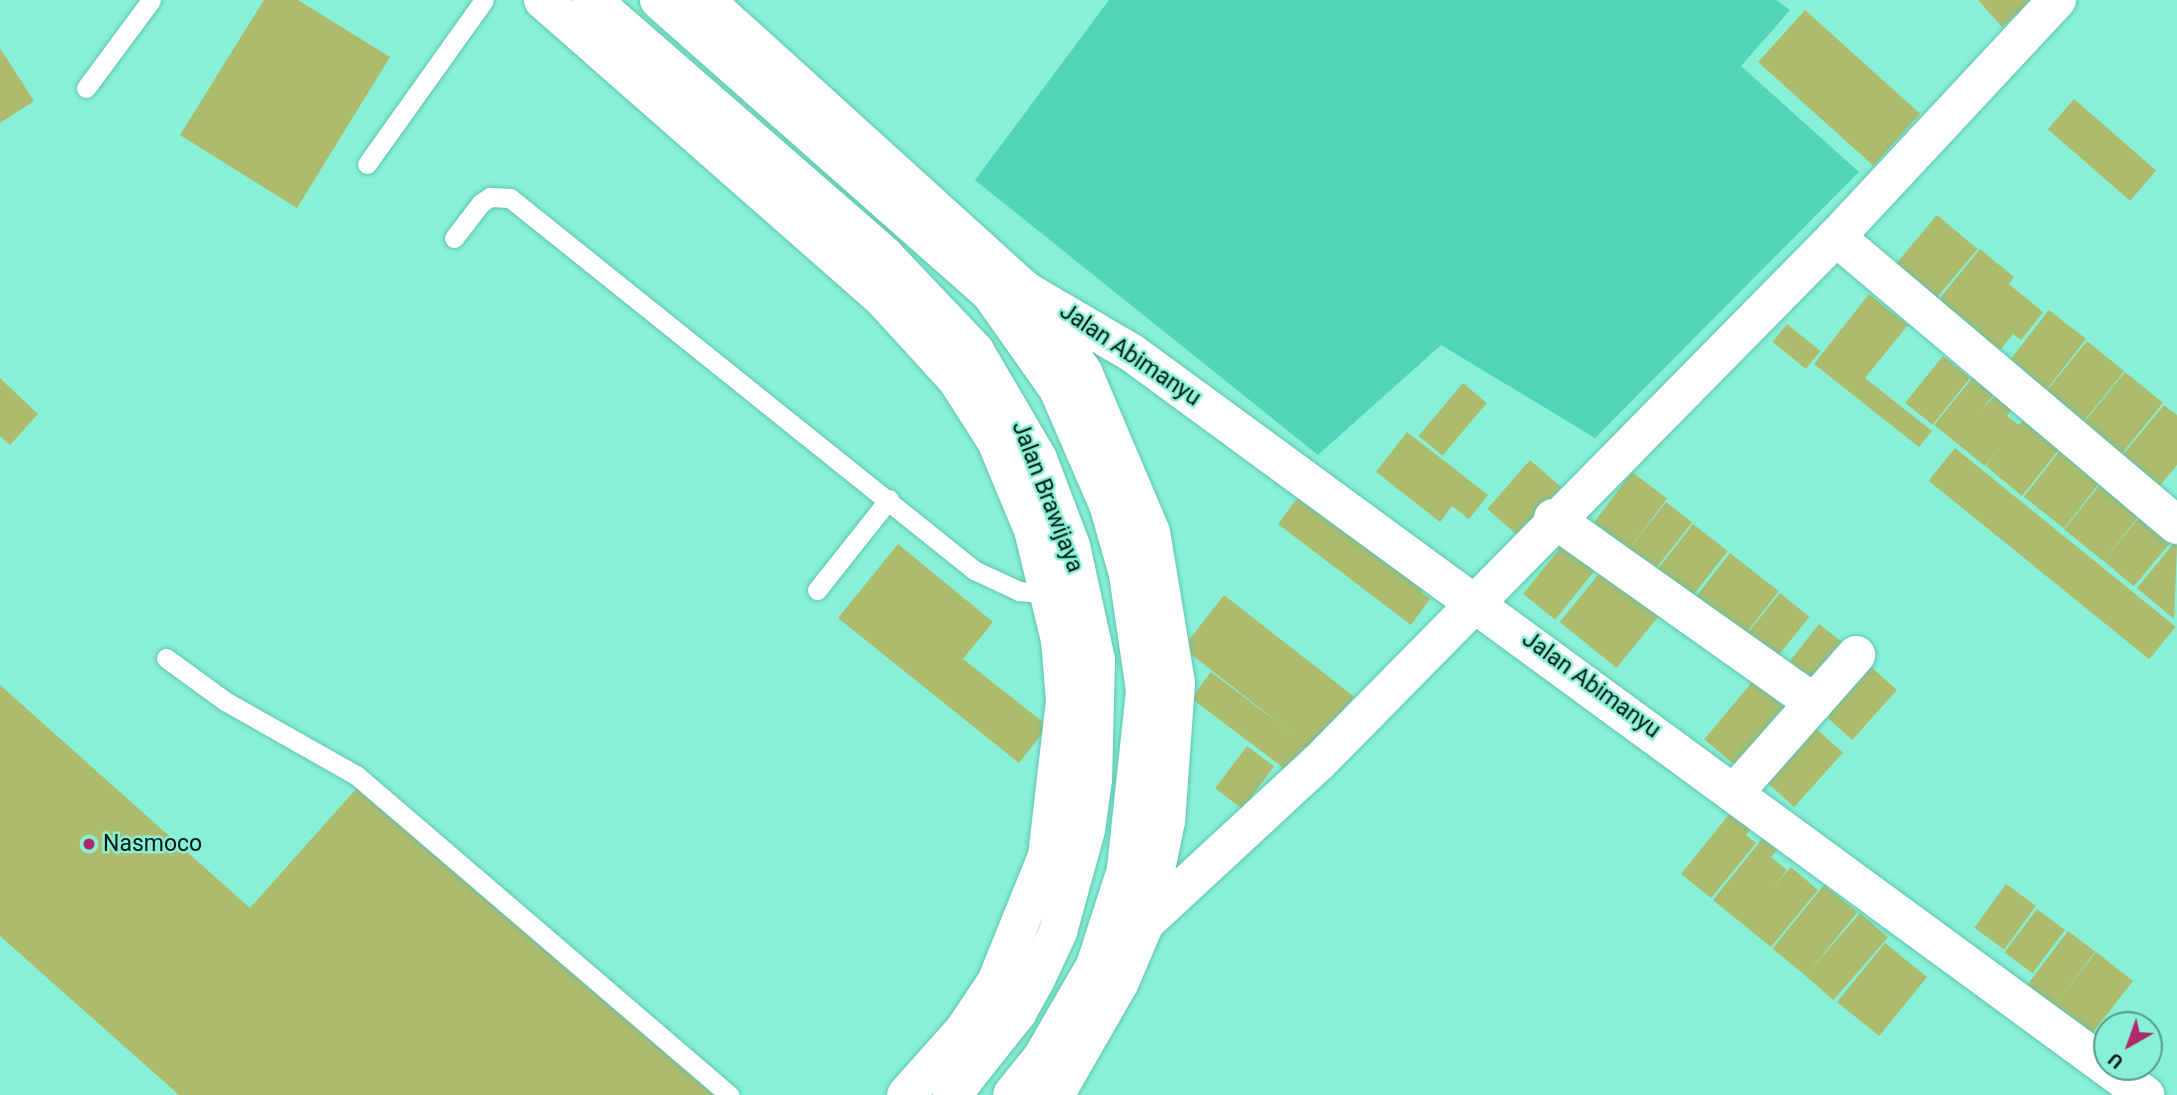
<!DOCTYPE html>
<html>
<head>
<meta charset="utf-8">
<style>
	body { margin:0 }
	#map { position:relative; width:2177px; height:1095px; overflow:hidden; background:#89f0d8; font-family:Roboto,sans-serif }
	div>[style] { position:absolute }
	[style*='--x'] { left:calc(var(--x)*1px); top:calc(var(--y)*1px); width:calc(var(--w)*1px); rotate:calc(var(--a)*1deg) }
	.green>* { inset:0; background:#51d4b9 }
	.building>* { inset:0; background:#adbb6d; transform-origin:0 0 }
	.roads { filter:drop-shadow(0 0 2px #5dc5af) drop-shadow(0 0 2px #5dc5af) }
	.service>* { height:19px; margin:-9.5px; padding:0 9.5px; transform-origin:9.5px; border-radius:9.5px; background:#fff }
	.minor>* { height:38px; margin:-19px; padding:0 19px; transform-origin:19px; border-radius:19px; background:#fff }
	.tertiary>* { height:38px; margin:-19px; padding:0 19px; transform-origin:19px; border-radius:19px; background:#fff }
	.trunk>* { height:38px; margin:-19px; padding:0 19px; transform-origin:19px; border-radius:19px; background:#fff }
	.dots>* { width:19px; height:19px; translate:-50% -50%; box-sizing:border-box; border:4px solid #89f0d8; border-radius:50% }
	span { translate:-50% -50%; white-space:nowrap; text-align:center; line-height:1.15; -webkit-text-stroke:5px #89f0d8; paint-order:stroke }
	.street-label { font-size:23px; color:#021813 }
	.poi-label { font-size:23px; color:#021813 }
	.left { translate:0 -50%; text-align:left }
	.north { position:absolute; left:2093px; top:1011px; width:70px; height:70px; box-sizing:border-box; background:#89f0d8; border:2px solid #539a89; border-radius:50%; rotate:220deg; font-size:19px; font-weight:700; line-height:28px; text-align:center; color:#021813 }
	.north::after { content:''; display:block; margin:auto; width:24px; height:32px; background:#b02869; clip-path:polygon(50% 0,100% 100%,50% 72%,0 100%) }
</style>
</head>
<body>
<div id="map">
	<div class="green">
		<i style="clip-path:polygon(1109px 0,1776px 0,1790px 10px,1741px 66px,1859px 172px,1595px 438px,1441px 345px,1318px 455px,975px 180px)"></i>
	</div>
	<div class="building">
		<i style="clip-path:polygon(264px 0,298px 0,390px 57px,297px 208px,180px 135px)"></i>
		<i style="clip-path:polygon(1978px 0,2032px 0,2002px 27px)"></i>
		<i style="left:1805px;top:10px;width:155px;height:70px;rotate:42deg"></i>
		<i style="clip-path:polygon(0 48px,34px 101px,0 123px)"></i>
		<i style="left:2074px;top:99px;width:109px;height:40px;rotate:41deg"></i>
		<i style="left:1937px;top:215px;width:53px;height:68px;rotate:40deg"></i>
		<i style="clip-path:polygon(1980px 249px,2014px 277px,2009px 284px,2043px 312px,2021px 340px,2013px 334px,1998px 353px,1936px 303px)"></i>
		<i style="clip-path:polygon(1869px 294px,1908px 325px,1865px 378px,1932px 431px,1919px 447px,1814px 364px)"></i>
		<i style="left:2049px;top:310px;width:47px;height:69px;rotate:38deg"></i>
		<i style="left:1787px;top:324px;width:43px;height:23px;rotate:39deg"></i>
		<i style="left:2087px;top:341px;width:48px;height:69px;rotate:39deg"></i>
		<i style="left:1943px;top:356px;width:35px;height:60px;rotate:39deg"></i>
		<i style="left:2125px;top:372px;width:49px;height:69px;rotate:39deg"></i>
		<i style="clip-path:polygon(1974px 376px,1995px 393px,1980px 412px,1996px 394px,2013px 408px,2007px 416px,2019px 425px,2025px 418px,2061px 447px,2022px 496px,1986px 466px,2002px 444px,1985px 466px,1934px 425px)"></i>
		<i style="clip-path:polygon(0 378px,38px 414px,10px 445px,0 436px)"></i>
		<i style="left:1463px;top:383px;width:31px;height:69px;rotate:40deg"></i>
		<i style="clip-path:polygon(2164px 405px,2177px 415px,2177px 465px,2158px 488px,2121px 457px)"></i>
		<i style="clip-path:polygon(1407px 432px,1488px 495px,1469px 519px,1452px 506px,1440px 522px,1376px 472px)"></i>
		<i style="left:1955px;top:448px;width:284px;height:42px;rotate:39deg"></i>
		<i style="left:2062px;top:448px;width:51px;height:62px;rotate:38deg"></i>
		<i style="left:1530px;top:460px;width:41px;height:65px;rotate:41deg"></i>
		<i style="left:1632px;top:472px;width:44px;height:63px;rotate:37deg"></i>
		<i style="left:2103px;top:481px;width:50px;height:62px;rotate:39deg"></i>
		<i style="clip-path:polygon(1299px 496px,1428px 582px,1421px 592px,1430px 599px,1411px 625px,1278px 524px)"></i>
		<i style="left:1666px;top:502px;width:33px;height:61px;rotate:38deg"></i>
		<i style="left:2143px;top:513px;width:40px;height:62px;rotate:40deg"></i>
		<i style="left:1693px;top:524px;width:44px;height:60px;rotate:38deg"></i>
		<i style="left:1566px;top:541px;width:41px;height:68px;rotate:39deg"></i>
		<i style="clip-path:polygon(2174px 543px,2177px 545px,2174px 619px,2137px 588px)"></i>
		<i style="clip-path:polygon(898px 544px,993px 622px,963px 659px,1048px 726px,1019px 763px,838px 618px)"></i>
		<i style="left:1730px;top:553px;width:62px;height:60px;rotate:38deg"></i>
		<i style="left:1602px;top:570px;width:73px;height:67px;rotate:39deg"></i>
		<i style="left:1780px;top:593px;width:38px;height:58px;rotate:39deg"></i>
		<i style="left:1224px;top:595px;width:165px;height:67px;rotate:38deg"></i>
		<i style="left:1819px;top:624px;width:37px;height:55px;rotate:38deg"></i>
		<i style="left:1868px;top:664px;width:39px;height:67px;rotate:42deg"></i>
		<i style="left:1211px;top:672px;width:123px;height:33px;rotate:37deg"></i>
		<i style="left:1753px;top:681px;width:40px;height:76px;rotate:40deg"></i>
		<i style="clip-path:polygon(0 685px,250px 908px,363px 781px,717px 1095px,179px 1095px,0 936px)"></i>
		<i style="left:1811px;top:724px;width:43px;height:73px;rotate:42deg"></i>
		<i style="left:1247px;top:746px;width:34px;height:53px;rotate:37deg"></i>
		<i style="clip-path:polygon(1735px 807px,1755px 824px,1746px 835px,1756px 843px,1711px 898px,1681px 874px)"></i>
		<i style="clip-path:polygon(1766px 834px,1780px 846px,1771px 857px,1787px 870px,1770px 890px,1791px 867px,1818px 890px,1771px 947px,1713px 900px)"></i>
		<i style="left:2006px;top:884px;width:37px;height:54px;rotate:36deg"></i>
		<i style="left:1824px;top:885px;width:43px;height:82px;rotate:39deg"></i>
		<i style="left:2037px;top:909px;width:35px;height:54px;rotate:37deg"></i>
		<i style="left:1860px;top:913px;width:37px;height:83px;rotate:41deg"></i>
		<i style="left:2068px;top:931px;width:34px;height:68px;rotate:37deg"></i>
		<i style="left:1885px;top:943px;width:54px;height:76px;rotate:39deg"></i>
		<i style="left:2096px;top:952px;width:47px;height:68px;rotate:38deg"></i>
	</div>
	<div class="roads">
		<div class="service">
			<i style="--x:86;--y:88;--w:109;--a:-53.5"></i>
			<i style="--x:367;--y:164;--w:201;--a:-54.5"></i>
			<i style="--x:454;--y:238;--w:44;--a:-52.4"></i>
			<i style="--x:481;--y:203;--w:11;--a:-34"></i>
			<i style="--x:490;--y:197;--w:20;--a:3"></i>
			<i style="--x:510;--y:198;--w:595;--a:38.72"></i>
			<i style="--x:974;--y:570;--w:50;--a:25"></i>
			<i style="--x:1019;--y:591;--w:33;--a:5"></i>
			<i style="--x:817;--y:590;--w:116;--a:-51.6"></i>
			<i style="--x:166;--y:658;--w:73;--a:36.1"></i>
			<i style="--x:225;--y:701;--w:150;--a:29.5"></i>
			<i style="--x:356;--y:775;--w:492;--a:40.6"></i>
		</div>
		<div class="minor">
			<i style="--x:1836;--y:237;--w:446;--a:40.2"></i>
			<i style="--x:1553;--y:518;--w:320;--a:35.3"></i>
			<i style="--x:1735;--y:792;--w:183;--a:-48.5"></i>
		</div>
		<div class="tertiary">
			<i style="--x:543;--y:0;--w:454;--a:41.3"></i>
			<i style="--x:884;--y:300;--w:108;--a:47.6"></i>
			<i style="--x:957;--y:380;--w:72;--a:57.4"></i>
			<i style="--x:996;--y:441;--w:96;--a:67.4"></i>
			<i style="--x:1033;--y:530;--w:113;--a:76.2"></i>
			<i style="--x:1060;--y:640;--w:61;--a:85.3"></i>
			<i style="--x:1065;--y:701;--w:156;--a:96.6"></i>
			<i style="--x:1047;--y:856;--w:136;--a:112"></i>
			<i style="--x:996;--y:982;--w:58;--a:123.7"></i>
			<i style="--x:964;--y:1030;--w:87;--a:131.7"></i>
			<i style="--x:705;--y:0;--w:433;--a:42.2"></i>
			<i style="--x:1026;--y:291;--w:99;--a:54.9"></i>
			<i style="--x:1083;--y:372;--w:174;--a:67"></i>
			<i style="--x:1151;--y:532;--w:153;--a:80.6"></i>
			<i style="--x:1176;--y:683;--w:138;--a:94.1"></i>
			<i style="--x:1166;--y:821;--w:104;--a:101.6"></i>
			<i style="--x:1145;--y:923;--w:64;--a:113"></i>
			<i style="--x:1120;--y:982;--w:130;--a:119.9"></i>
			<i style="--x:1026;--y:291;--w:123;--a:30.3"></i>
			<i style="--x:1132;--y:353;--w:1256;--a:36.22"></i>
			<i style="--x:1145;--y:923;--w:236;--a:-42.8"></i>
			<i style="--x:1318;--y:763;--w:738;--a:-45.44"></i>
			<i style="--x:1836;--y:237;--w:324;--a:-47"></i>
		</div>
		<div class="trunk">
			<i style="--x:592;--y:0;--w:389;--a:41.1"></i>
			<i style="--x:885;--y:256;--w:131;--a:46.5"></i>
			<i style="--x:975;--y:351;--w:125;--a:59.7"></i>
			<i style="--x:1038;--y:459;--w:93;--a:69.2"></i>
			<i style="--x:1071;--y:546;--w:117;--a:77.6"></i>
			<i style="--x:1096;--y:660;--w:119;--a:91.4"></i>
			<i style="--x:1093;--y:779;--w:51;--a:97.8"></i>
			<i style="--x:1086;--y:830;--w:106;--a:105.4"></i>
			<i style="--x:1058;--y:932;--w:52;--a:115.1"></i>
			<i style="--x:1036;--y:979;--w:39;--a:119"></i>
			<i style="--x:1017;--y:1013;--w:105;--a:128.4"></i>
			<i style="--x:659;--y:0;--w:443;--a:41.5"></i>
			<i style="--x:991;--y:294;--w:116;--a:54.8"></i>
			<i style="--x:1058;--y:389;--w:129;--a:66.6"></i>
			<i style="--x:1109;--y:507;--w:70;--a:74.2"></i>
			<i style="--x:1128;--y:574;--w:118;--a:81.7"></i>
			<i style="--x:1145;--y:691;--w:180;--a:96.1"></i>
			<i style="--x:1126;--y:870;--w:101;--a:107.9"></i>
			<i style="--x:1095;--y:966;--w:108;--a:120.1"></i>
			<i style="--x:1041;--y:1059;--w:46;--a:128.9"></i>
		</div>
	</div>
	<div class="dots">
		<i style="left:89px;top:844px;background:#b02869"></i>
	</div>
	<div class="street-label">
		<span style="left:1130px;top:355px;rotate:34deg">Jalan Abimanyu</span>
		<span style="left:1047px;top:497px;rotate:69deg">Jalan Brawijaya</span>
		<span style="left:1591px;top:685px;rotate:36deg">Jalan Abimanyu</span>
	</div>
	<div class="poi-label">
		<span class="left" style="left:103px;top:844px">Nasmoco</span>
	</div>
	<div class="north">U</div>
</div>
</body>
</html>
